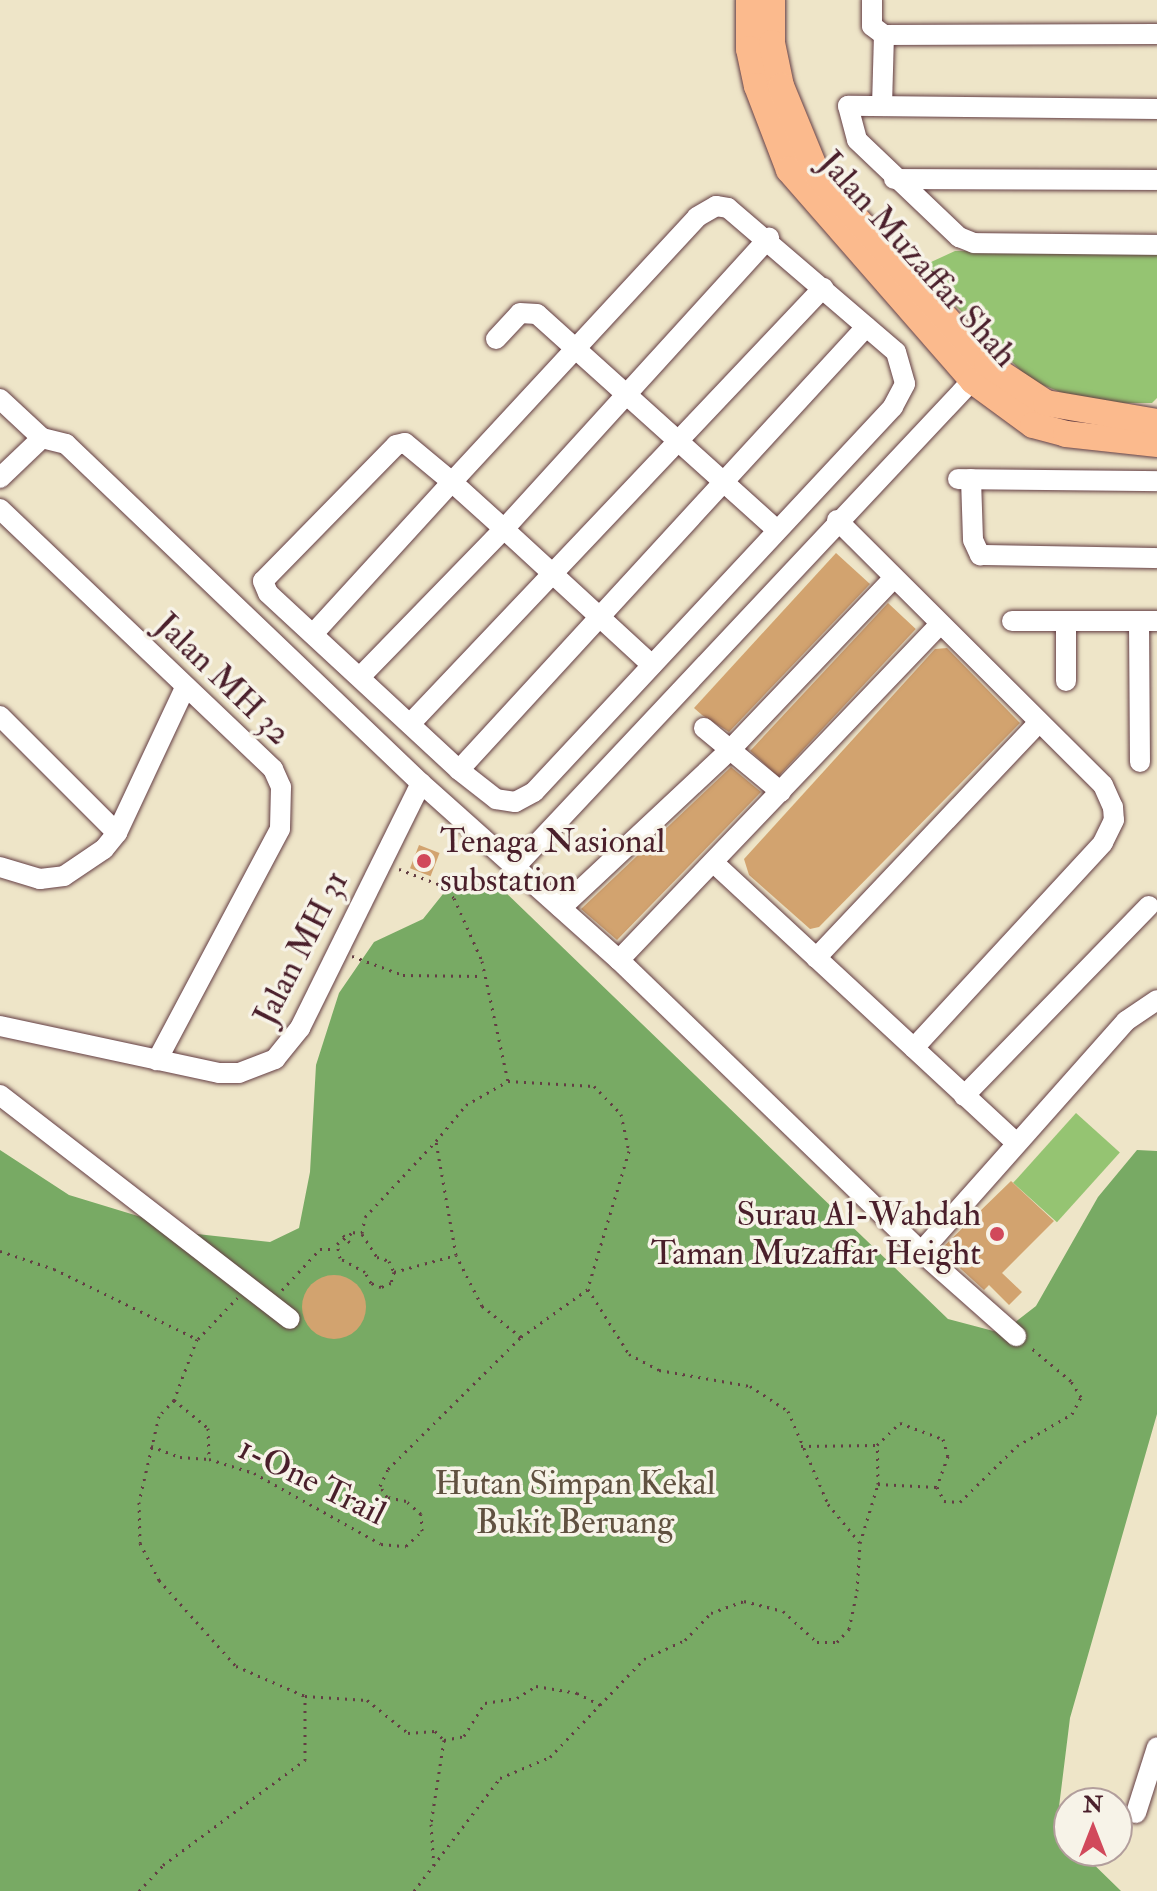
<!DOCTYPE html>
<html>
<head>
<meta charset="utf-8">
<style>
	body { margin:0 }
	#map { position:relative; width:1157px; height:1891px; overflow:hidden; background:#eee5c8; font-family:"IM FELL Double Pica",serif }
	div>[style] { position:absolute }
	[style*='--x'] { left:calc(var(--x)*1px); top:calc(var(--y)*1px); width:calc(var(--w)*1px); rotate:calc(var(--a)*1deg) }
	.green>* { inset:0; background:#95c472; transform-origin:0 0 }
	.forest>* { inset:0; background:#78aa64 }
	.building>* { inset:0; background:#d2a36f; transform-origin:0 0 }
	.round { border-radius:50% }
	.path>* { height:3px; margin-top:-1.5px; transform-origin:0; background:repeating-linear-gradient(90deg,#633d43 0 2px,transparent 0 8px) }
	.roads { filter:drop-shadow(0 0 2px #633d43) drop-shadow(0 0 2px #633d43) }
	.minor>* { height:20px; margin:-10px; padding:0 10px; transform-origin:10px; border-radius:10px; background:#fff }
	.major>* { height:26px; margin:-13px; padding:0 13px; transform-origin:13px; border-radius:13px; background:#fbba8d }
	.dots>* { width:22px; height:22px; translate:-50% -50%; box-sizing:border-box; border:4px solid #f7f3e8; border-radius:50% }
	span { translate:-50% -50%; white-space:nowrap; text-align:center; line-height:1.15; -webkit-text-stroke:7px #f7f3e8; paint-order:stroke }
	.street-label { font-size:34px; color:#4a1f2b }
	.poi-label { font-size:34px; color:#4a1f2b }
	.left { translate:0 -50%; text-align:left }
	.right { translate:-100% -50%; text-align:right }
	.park-label { font-size:34px; color:#605140 }
	.north { position:absolute; left:1053px; top:1787px; width:80px; height:80px; box-sizing:border-box; background:#f7f3e8; border:2px solid #b29e9c; border-radius:50%; rotate:0deg; font-size:22px; font-weight:700; line-height:32px; text-align:center; color:#4a1f2b }
	.north::after { content:''; display:block; margin:auto; width:28px; height:36px; background:#d1495b; clip-path:polygon(50% 0,100% 100%,50% 72%,0 100%) }
</style>
</head>
<body>
<div id="map">
	<div class="green">
		<i style="clip-path:polygon(955px 251px,1157px 253px,1157px 398px,1152px 403px,1088px 403px,1030px 380px,918px 268px)"></i>
		<i style="left:1076px;top:1113px;width:59px;height:94px;rotate:42deg"></i>
	</div>
	<div class="forest">
		<i style="clip-path:polygon(466px 881px,502px 889px,948px 1319px,1001px 1333px,1036px 1306px,1098px 1197px,1137px 1150px,1157px 1151px,1157px 1414px,1070px 1718px,1059px 1807px,1069px 1830px,1069px 1851px,1080px 1851px,1121px 1891px,0 1891px,0 1150px,69px 1195px,197px 1234px,270px 1242px,299px 1228px,310px 1172px,316px 1065px,339px 993px,374px 942px,423px 919px,443px 894px)"></i>
	</div>
	<div class="building">
		<i style="clip-path:polygon(836px 553px,870px 584px,729px 732px,702px 715px,694px 708px)"></i>
		<i style="left:888px;top:603px;width:38px;height:202px;rotate:43deg"></i>
		<i style="clip-path:polygon(947px 648px,1020px 723px,819px 927px,810px 929px,749px 875px,744px 859px,935px 649px)"></i>
		<i style="clip-path:polygon(731px 767px,761px 792px,617px 940px,581px 909px)"></i>
		<i style="left:419px;top:845px;width:22px;height:25px;rotate:21deg"></i>
		<i style="clip-path:polygon(1011px 1181px,1054px 1221px,1002px 1273px,1022px 1292px,1009px 1305px,989px 1285px,984px 1290px,940px 1250px)"></i>
		<i class="round" style="left:302px;top:1275px;width:64px;height:64px"></i>
	</div>
	<div class="path">
		<i style="--x:399;--y:869;--w:45;--a:20.9"></i>
		<i style="--x:441;--y:885;--w:18;--a:45"></i>
		<i style="--x:454;--y:898;--w:69;--a:66"></i>
		<i style="--x:482;--y:961;--w:123;--a:77.8"></i>
		<i style="--x:352;--y:956;--w:54;--a:20.4"></i>
		<i style="--x:403;--y:975;--w:78;--a:0.7"></i>
		<i style="--x:353;--y:1232;--w:9;--a:13"></i>
		<i style="--x:362;--y:1234;--w:27;--a:57"></i>
		<i style="--x:377;--y:1257;--w:13;--a:18"></i>
		<i style="--x:389;--y:1261;--w:12;--a:66"></i>
		<i style="--x:394;--y:1272;--w:11;--a:105"></i>
		<i style="--x:391;--y:1283;--w:11;--a:158"></i>
		<i style="--x:381;--y:1287;--w:11;--a:-158"></i>
		<i style="--x:371;--y:1283;--w:13;--a:-119"></i>
		<i style="--x:365;--y:1272;--w:29;--a:-151"></i>
		<i style="--x:340;--y:1258;--w:14;--a:-102"></i>
		<i style="--x:337;--y:1244;--w:20;--a:-37"></i>
		<i style="--x:362;--y:1233;--w:16;--a:-79"></i>
		<i style="--x:365;--y:1217;--w:104;--a:-46.9"></i>
		<i style="--x:343;--y:1235;--w:13;--a:48"></i>
		<i style="--x:0;--y:1251;--w:57;--a:18.4"></i>
		<i style="--x:54;--y:1269;--w:159;--a:26.1"></i>
		<i style="--x:197;--y:1339;--w:65;--a:110.7"></i>
		<i style="--x:174;--y:1400;--w:44;--a:39.5"></i>
		<i style="--x:208;--y:1428;--w:31;--a:88"></i>
		<i style="--x:209;--y:1459;--w:47;--a:17.3"></i>
		<i style="--x:254;--y:1473;--w:145;--a:29.2"></i>
		<i style="--x:381;--y:1544;--w:25;--a:5"></i>
		<i style="--x:406;--y:1546;--w:22;--a:-43"></i>
		<i style="--x:422;--y:1531;--w:17;--a:-93"></i>
		<i style="--x:421;--y:1514;--w:20;--a:-139"></i>
		<i style="--x:406;--y:1501;--w:19;--a:-168"></i>
		<i style="--x:387;--y:1497;--w:13;--a:-122"></i>
		<i style="--x:380;--y:1486;--w:19;--a:-65"></i>
		<i style="--x:388;--y:1469;--w:187;--a:-44.8"></i>
		<i style="--x:521;--y:1337;--w:82;--a:-35.6"></i>
		<i style="--x:588;--y:1289;--w:77;--a:57.8"></i>
		<i style="--x:629;--y:1354;--w:34;--a:28"></i>
		<i style="--x:659;--y:1370;--w:92;--a:10"></i>
		<i style="--x:750;--y:1386;--w:45;--a:33.3"></i>
		<i style="--x:788;--y:1411;--w:101;--a:66.7"></i>
		<i style="--x:828;--y:1504;--w:50;--a:50.6"></i>
		<i style="--x:394;--y:1272;--w:64;--a:-15.3"></i>
		<i style="--x:282;--y:1290;--w:56;--a:-47.2"></i>
		<i style="--x:320;--y:1249;--w:16;--a:0"></i>
		<i style="--x:521;--y:1337;--w:50;--a:-141.5"></i>
		<i style="--x:482;--y:1306;--w:57;--a:-117"></i>
		<i style="--x:456;--y:1255;--w:116;--a:-100"></i>
		<i style="--x:436;--y:1141;--w:47;--a:-50.2"></i>
		<i style="--x:466;--y:1105;--w:48;--a:-29.7"></i>
		<i style="--x:508;--y:1081;--w:86;--a:3.3"></i>
		<i style="--x:594;--y:1086;--w:39;--a:46"></i>
		<i style="--x:621;--y:1114;--w:38;--a:78"></i>
		<i style="--x:629;--y:1151;--w:143;--a:106.7"></i>
		<i style="--x:198;--y:1339;--w:57;--a:-46.4"></i>
		<i style="--x:174;--y:1400;--w:22;--a:133"></i>
		<i style="--x:159;--y:1416;--w:88;--a:103.1"></i>
		<i style="--x:139;--y:1502;--w:41;--a:88.6"></i>
		<i style="--x:140;--y:1543;--w:42;--a:62.8"></i>
		<i style="--x:159;--y:1580;--w:115;--a:48.2"></i>
		<i style="--x:236;--y:1666;--w:75;--a:23.5"></i>
		<i style="--x:305;--y:1696;--w:62;--a:3.7"></i>
		<i style="--x:367;--y:1700;--w:53;--a:38.8"></i>
		<i style="--x:408;--y:1733;--w:27;--a:-4"></i>
		<i style="--x:435;--y:1731;--w:13;--a:45"></i>
		<i style="--x:444;--y:1740;--w:85;--a:98.8"></i>
		<i style="--x:431;--y:1824;--w:43;--a:86"></i>
		<i style="--x:151;--y:1446;--w:31;--a:21"></i>
		<i style="--x:180;--y:1457;--w:29;--a:4"></i>
		<i style="--x:801;--y:1446;--w:76;--a:-0.8"></i>
		<i style="--x:878;--y:1484;--w:59;--a:2.9"></i>
		<i style="--x:444;--y:1740;--w:20;--a:-11"></i>
		<i style="--x:464;--y:1736;--w:39;--a:-58"></i>
		<i style="--x:485;--y:1703;--w:32;--a:-9"></i>
		<i style="--x:517;--y:1698;--w:22;--a:-32"></i>
		<i style="--x:536;--y:1686;--w:42;--a:9.7"></i>
		<i style="--x:577;--y:1693;--w:28;--a:27"></i>
		<i style="--x:139;--y:1891;--w:35;--a:-47"></i>
		<i style="--x:163;--y:1865;--w:177;--a:-36.5"></i>
		<i style="--x:305;--y:1760;--w:64;--a:-90"></i>
		<i style="--x:414;--y:1891;--w:142;--a:-52.7"></i>
		<i style="--x:500;--y:1778;--w:54;--a:-22.8"></i>
		<i style="--x:550;--y:1757;--w:136;--a:-46.2"></i>
		<i style="--x:644;--y:1659;--w:45;--a:-24.9"></i>
		<i style="--x:685;--y:1640;--w:37;--a:-46"></i>
		<i style="--x:711;--y:1613;--w:35;--a:-20"></i>
		<i style="--x:744;--y:1601;--w:40;--a:14.4"></i>
		<i style="--x:783;--y:1611;--w:46;--a:42.4"></i>
		<i style="--x:817;--y:1642;--w:20;--a:0"></i>
		<i style="--x:837;--y:1642;--w:18;--a:-47"></i>
		<i style="--x:849;--y:1629;--w:39;--a:-78"></i>
		<i style="--x:857;--y:1591;--w:48;--a:-86.4"></i>
		<i style="--x:860;--y:1543;--w:62;--a:-73"></i>
		<i style="--x:878;--y:1484;--w:39;--a:-91"></i>
		<i style="--x:877;--y:1445;--w:32;--a:-44"></i>
		<i style="--x:900;--y:1423;--w:46;--a:20.4"></i>
		<i style="--x:943;--y:1439;--w:18;--a:74"></i>
		<i style="--x:948;--y:1456;--w:33;--a:110"></i>
		<i style="--x:937;--y:1487;--w:16;--a:63"></i>
		<i style="--x:944;--y:1501;--w:16;--a:4"></i>
		<i style="--x:960;--y:1502;--w:80;--a:-44.5"></i>
		<i style="--x:1017;--y:1446;--w:64;--a:-30.2"></i>
		<i style="--x:1072;--y:1414;--w:19;--a:-62"></i>
		<i style="--x:1081;--y:1397;--w:19;--a:-122"></i>
		<i style="--x:1071;--y:1381;--w:55;--a:-140.2"></i>
	</div>
	<div class="roads">
		<div class="minor">
			<i style="--x:872;--y:0;--w:26;--a:90"></i>
			<i style="--x:872;--y:26;--w:15;--a:37"></i>
			<i style="--x:884;--y:35;--w:273;--a:-0.2"></i>
			<i style="--x:882;--y:106;--w:71;--a:-88.4"></i>
			<i style="--x:1157;--y:109;--w:309;--a:-179.4"></i>
			<i style="--x:848;--y:106;--w:35;--a:75"></i>
			<i style="--x:857;--y:140;--w:141;--a:43.6"></i>
			<i style="--x:959;--y:237;--w:16;--a:22"></i>
			<i style="--x:974;--y:243;--w:183;--a:0.6"></i>
			<i style="--x:894;--y:179;--w:263;--a:0.2"></i>
			<i style="--x:496;--y:339;--w:35;--a:-47"></i>
			<i style="--x:520;--y:313;--w:17;--a:3"></i>
			<i style="--x:537;--y:314;--w:323;--a:42"></i>
			<i style="--x:0;--y:399;--w:57;--a:42.9"></i>
			<i style="--x:42;--y:438;--w:25;--a:14"></i>
			<i style="--x:66;--y:444;--w:491;--a:43.7"></i>
			<i style="--x:421;--y:783;--w:266;--a:41.8"></i>
			<i style="--x:619;--y:960;--w:420;--a:44"></i>
			<i style="--x:921;--y:1252;--w:127;--a:41.5"></i>
			<i style="--x:0;--y:478;--w:58;--a:-43.6"></i>
			<i style="--x:958;--y:479;--w:199;--a:0.6"></i>
			<i style="--x:971;--y:479;--w:61;--a:88.1"></i>
			<i style="--x:973;--y:540;--w:17;--a:65"></i>
			<i style="--x:980;--y:555;--w:177;--a:1"></i>
			<i style="--x:0;--y:509;--w:377;--a:43.6"></i>
			<i style="--x:273;--y:769;--w:20;--a:66"></i>
			<i style="--x:281;--y:787;--w:42;--a:91.4"></i>
			<i style="--x:280;--y:829;--w:262;--a:118"></i>
			<i style="--x:837;--y:520;--w:375;--a:44.9"></i>
			<i style="--x:1103;--y:785;--w:24;--a:66"></i>
			<i style="--x:1113;--y:807;--w:13;--a:86"></i>
			<i style="--x:1114;--y:820;--w:25;--a:116"></i>
			<i style="--x:1103;--y:843;--w:279;--a:132.7"></i>
			<i style="--x:1012;--y:621;--w:145;--a:0"></i>
			<i style="--x:1066;--y:621;--w:60;--a:90"></i>
			<i style="--x:1139;--y:621;--w:141;--a:89.6"></i>
			<i style="--x:313;--y:634;--w:206;--a:-47.6"></i>
			<i style="--x:452;--y:482;--w:361;--a:-47.2"></i>
			<i style="--x:697;--y:217;--w:22;--a:-30"></i>
			<i style="--x:716;--y:206;--w:12;--a:9"></i>
			<i style="--x:728;--y:208;--w:221;--a:40.6"></i>
			<i style="--x:896;--y:352;--w:33;--a:74"></i>
			<i style="--x:905;--y:384;--w:26;--a:118"></i>
			<i style="--x:893;--y:407;--w:526;--a:133"></i>
			<i style="--x:534;--y:792;--w:21;--a:152"></i>
			<i style="--x:515;--y:802;--w:19;--a:-171"></i>
			<i style="--x:496;--y:799;--w:47;--a:-141.9"></i>
			<i style="--x:459;--y:770;--w:260;--a:-137.2"></i>
			<i style="--x:268;--y:593;--w:13;--a:-113"></i>
			<i style="--x:263;--y:581;--w:190;--a:-45.6"></i>
			<i style="--x:396;--y:445;--w:9;--a:-13"></i>
			<i style="--x:405;--y:443;--w:61;--a:39.7"></i>
			<i style="--x:452;--y:482;--w:70;--a:42.1"></i>
			<i style="--x:504;--y:529;--w:201;--a:42.6"></i>
			<i style="--x:360;--y:677;--w:206;--a:-45.8"></i>
			<i style="--x:504;--y:529;--w:394;--a:-47.7"></i>
			<i style="--x:0;--y:716;--w:165;--a:45"></i>
			<i style="--x:410;--y:724;--w:601;--a:-46.55"></i>
			<i style="--x:704;--y:728;--w:100;--a:39.7"></i>
			<i style="--x:459;--y:770;--w:602;--a:-47.43"></i>
			<i style="--x:714;--y:863;--w:410;--a:42.8"></i>
			<i style="--x:516;--y:866;--w:681;--a:-46.79"></i>
			<i style="--x:0;--y:867;--w:42;--a:16.7"></i>
			<i style="--x:40;--y:879;--w:24;--a:-7"></i>
			<i style="--x:64;--y:876;--w:48;--a:-34"></i>
			<i style="--x:104;--y:849;--w:21;--a:-51"></i>
			<i style="--x:117;--y:833;--w:160;--a:-64.9"></i>
			<i style="--x:561;--y:908;--w:231;--a:-43.1"></i>
			<i style="--x:730;--y:750;--w:238;--a:-46.4"></i>
			<i style="--x:816;--y:958;--w:323;--a:-46.6"></i>
			<i style="--x:619;--y:960;--w:465;--a:-46.3"></i>
			<i style="--x:0;--y:1026;--w:224;--a:12.1"></i>
			<i style="--x:219;--y:1073;--w:20;--a:0"></i>
			<i style="--x:239;--y:1073;--w:39;--a:-21"></i>
			<i style="--x:275;--y:1059;--w:40;--a:-51"></i>
			<i style="--x:300;--y:1028;--w:273;--a:-63.7"></i>
			<i style="--x:0;--y:1095;--w:366;--a:37.7"></i>
			<i style="--x:964;--y:1096;--w:265;--a:-45.8"></i>
			<i style="--x:921;--y:1252;--w:309;--a:-48.4"></i>
			<i style="--x:1126;--y:1021;--w:37;--a:-34"></i>
			<i style="--x:1136;--y:1813;--w:69;--a:-72.3"></i>
		</div>
		<div class="major">
			<i style="--x:749;--y:0;--w:49;--a:90"></i>
			<i style="--x:749;--y:49;--w:38;--a:78"></i>
			<i style="--x:757;--y:86;--w:90;--a:69.1"></i>
			<i style="--x:789;--y:170;--w:280;--a:48.9"></i>
			<i style="--x:973;--y:381;--w:74;--a:36.3"></i>
			<i style="--x:1033;--y:425;--w:34;--a:15"></i>
			<i style="--x:1066;--y:434;--w:92;--a:6.3"></i>
			<i style="--x:772;--y:0;--w:43;--a:90"></i>
			<i style="--x:772;--y:43;--w:44;--a:78.2"></i>
			<i style="--x:781;--y:86;--w:97;--a:67.7"></i>
			<i style="--x:818;--y:176;--w:253;--a:48"></i>
			<i style="--x:987;--y:364;--w:71;--a:33.5"></i>
			<i style="--x:1046;--y:403;--w:113;--a:9.7"></i>
		</div>
	</div>
	<div class="dots">
		<i style="left:424px;top:861px;background:#d1495b"></i>
		<i style="left:997px;top:1234px;background:#d1495b"></i>
	</div>
	<div class="street-label">
		<span style="left:918px;top:259px;rotate:48deg">Jalan Muzaffar Shah</span>
		<span style="left:223px;top:679px;rotate:44deg">Jalan MH 32</span>
		<span style="left:301px;top:948px;rotate:-63deg">Jalan MH 31</span>
		<span style="left:312px;top:1481px;rotate:26deg">1-One Trail</span>
	</div>
	<div class="poi-label">
		<span class="left" style="left:440px;top:861px">Tenaga Nasional<br>substation</span>
		<span class="right" style="left:981px;top:1234px">Surau Al-Wahdah<br>Taman Muzaffar Height</span>
	</div>
	<div class="park-label">
		<span style="left:575px;top:1503px">Hutan Simpan Kekal<br>Bukit Beruang</span>
	</div>
	<div class="north">N</div>
</div>
</body>
</html>
